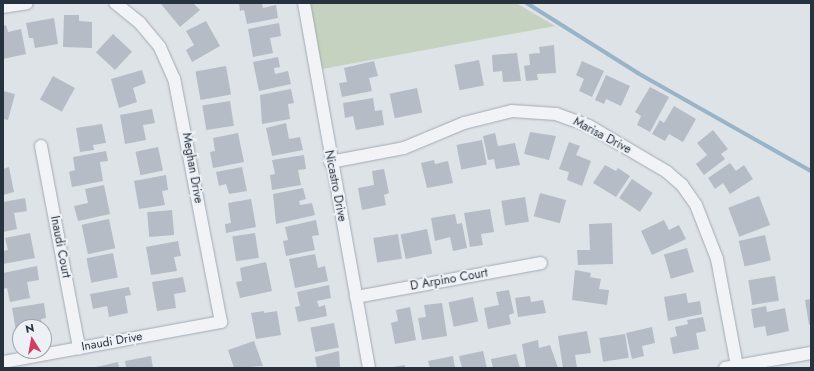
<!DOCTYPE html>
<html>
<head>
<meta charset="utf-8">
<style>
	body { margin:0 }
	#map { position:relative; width:814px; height:371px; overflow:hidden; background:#dee3e8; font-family:Jost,sans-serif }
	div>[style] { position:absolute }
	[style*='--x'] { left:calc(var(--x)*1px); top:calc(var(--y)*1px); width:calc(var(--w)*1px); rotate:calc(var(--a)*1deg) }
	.green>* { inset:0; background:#c5d2bf }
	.stream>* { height:3.5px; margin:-1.75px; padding:0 1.75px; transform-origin:1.75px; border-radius:1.75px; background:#98b4c9 }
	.building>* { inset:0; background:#b5bcc5; transform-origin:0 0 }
	.roads { filter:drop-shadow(0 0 1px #a3aab2) drop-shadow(0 0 1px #a3aab2) }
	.street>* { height:12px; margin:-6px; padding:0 6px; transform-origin:6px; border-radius:6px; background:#f1f3f6 }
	span { translate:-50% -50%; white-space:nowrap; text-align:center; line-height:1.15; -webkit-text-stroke:4px #edf1f5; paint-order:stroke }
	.street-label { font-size:12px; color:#27323f }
	.frame { position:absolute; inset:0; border:4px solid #27323f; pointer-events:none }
	.north { position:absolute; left:12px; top:319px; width:40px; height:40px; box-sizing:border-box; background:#edf1f5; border:1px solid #9ea5ac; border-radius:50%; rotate:349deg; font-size:11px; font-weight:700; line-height:16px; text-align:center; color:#27323f }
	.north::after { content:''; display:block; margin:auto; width:14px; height:18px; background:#d03f63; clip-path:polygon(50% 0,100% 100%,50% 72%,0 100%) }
</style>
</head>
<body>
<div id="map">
	<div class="green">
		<i style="clip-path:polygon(307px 3px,516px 3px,555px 26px,322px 69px)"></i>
	</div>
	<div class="stream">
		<i style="--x:527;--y:3;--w:131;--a:32.2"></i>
		<i style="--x:638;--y:73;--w:199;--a:29.5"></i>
	</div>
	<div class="building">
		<i style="clip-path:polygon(193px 3px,200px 10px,180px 27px,161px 4px)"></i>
		<i style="clip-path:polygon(239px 3px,262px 3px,263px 8px,276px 5px,278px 18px,247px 24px,244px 10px,240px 11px)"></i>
		<i style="clip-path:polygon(64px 15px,79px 15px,79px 21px,92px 22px,92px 48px,63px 47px)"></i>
		<i style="clip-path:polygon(54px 18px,58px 44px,35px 48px,33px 38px,29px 38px,26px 23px)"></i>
		<i style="clip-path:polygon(206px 21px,220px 46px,192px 62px,186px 50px,194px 45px,186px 31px)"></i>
		<i style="clip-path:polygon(279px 23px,281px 36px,270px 38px,273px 53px,253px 57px,248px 29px)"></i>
		<i style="clip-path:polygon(6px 25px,8px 32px,21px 29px,26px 54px,3px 59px,3px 26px)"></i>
		<i style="left:113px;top:34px;width:26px;height:25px;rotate:43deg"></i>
		<i style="clip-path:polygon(554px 45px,556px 73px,537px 74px,538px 80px,526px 81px,524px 66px,530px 65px,529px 54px,540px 53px,539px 47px)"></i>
		<i style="clip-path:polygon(517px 53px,521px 81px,503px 82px,502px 71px,493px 72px,492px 55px)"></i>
		<i style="clip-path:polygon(278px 57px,280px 67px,274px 68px,275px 74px,288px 71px,291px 84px,259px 91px,253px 62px)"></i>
		<i style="left:479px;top:60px;width:26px;height:25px;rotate:79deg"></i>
		<i style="clip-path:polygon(374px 61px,378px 76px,369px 78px,372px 91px,342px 97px,339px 83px,347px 82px,344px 68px)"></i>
		<i style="clip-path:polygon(582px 61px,604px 71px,592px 97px,579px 91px,584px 79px,576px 75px)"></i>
		<i style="left:226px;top:66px;width:29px;height:31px;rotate:80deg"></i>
		<i style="clip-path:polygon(142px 70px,146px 83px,133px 88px,137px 102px,119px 108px,111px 79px)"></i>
		<i style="clip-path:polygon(606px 75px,630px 86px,621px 106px,606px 99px,604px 104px,595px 100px)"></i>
		<i style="left:53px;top:76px;width:25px;height:27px;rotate:29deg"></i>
		<i style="clip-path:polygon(650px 87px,669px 97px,650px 132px,637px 125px,641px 116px,635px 112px)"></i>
		<i style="left:417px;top:88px;width:25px;height:28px;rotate:78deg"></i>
		<i style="clip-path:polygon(291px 89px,294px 103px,288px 104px,290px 119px,262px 124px,260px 95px)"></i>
		<i style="clip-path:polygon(3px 91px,15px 94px,8px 120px,3px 119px)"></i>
		<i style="clip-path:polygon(373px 98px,375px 111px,382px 110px,384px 125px,356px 130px,353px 116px,345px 118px,343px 103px)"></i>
		<i style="left:230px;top:101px;width:25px;height:28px;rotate:81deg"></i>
		<i style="clip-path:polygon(674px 106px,696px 119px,683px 142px,669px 134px,665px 141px,652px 134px,660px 120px,664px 123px)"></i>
		<i style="clip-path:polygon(152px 109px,155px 123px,143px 125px,146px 140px,125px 144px,120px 115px)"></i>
		<i style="clip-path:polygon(286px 123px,289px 139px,300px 137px,303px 150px,272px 156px,266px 128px)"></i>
		<i style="clip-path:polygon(102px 124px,106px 143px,93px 145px,94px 150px,80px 152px,76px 128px)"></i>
		<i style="clip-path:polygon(713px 130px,728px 149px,721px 154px,725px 159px,704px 175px,696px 164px,707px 155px,697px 143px)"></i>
		<i style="clip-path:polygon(530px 132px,556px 136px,549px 160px,524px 154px)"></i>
		<i style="clip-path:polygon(238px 133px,244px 162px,213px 168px,210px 152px,215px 151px,213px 138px)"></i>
		<i style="clip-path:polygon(495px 133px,498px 146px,515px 143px,520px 165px,496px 169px,494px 159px,488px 160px,483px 136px)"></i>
		<i style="left:482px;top:140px;width:25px;height:26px;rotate:79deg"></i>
		<i style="clip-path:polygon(569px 142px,580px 146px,576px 155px,591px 161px,582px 186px,567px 180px,569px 172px,559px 169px)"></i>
		<i style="left:158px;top:147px;width:24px;height:23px;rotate:78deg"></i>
		<i style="clip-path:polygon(106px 151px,108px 161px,100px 162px,103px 181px,72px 187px,69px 172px,75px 170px,73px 157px)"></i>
		<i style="clip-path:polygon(304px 155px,306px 169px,298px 170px,301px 185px,272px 190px,270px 175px,275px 174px,272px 160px)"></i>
		<i style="clip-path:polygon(434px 160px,435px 164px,448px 161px,453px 183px,427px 188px,421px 163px)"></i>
		<i style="clip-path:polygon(730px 163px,736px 171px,744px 165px,753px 179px,730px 194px,723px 183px,715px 189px,708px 178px)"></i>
		<i style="clip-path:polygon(605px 165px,616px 171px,618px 168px,630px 176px,616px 197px,593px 183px)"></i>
		<i style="clip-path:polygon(9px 167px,14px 192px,3px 195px,3px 169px)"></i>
		<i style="clip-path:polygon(242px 167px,247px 191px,229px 194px,226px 184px,219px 186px,216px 172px)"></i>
		<i style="clip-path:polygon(384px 169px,389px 193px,384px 195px,386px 205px,362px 210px,358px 188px,374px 185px,372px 171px)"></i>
		<i style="clip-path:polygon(166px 175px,168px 190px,162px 191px,165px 205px,139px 209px,134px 181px)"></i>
		<i style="left:632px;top:179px;width:25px;height:23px;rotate:34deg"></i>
		<i style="clip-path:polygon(104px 185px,110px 214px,78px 221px,74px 206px,88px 203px,85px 189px)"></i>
		<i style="clip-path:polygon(303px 188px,306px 199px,299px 201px,300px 205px,312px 203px,315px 215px,276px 224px,273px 194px)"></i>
		<i style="left:540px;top:193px;width:27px;height:24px;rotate:15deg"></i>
		<i style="left:759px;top:196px;width:31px;height:33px;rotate:69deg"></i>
		<i style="left:525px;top:197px;width:25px;height:24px;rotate:81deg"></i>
		<i style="clip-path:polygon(25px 198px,27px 211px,14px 213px,17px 229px,3px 232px,3px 202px)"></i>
		<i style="clip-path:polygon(251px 199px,256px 227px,226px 233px,225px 224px,231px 223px,228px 203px)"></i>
		<i style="clip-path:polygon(490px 209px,494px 232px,481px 234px,483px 245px,470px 247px,464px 213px)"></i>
		<i style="left:172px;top:210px;width:25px;height:25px;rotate:85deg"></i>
		<i style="clip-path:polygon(455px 214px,457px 224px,462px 223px,467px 248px,453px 251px,450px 237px,435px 241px,431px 218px)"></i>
		<i style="left:109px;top:219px;width:30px;height:28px;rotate:78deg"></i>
		<i style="clip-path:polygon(316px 220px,319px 235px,312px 236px,315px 250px,286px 256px,283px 241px,288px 240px,285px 227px)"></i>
		<i style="clip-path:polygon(664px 220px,669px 230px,679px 225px,686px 239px,652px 255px,641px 231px)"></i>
		<i style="clip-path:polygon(612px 223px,613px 264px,578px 265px,577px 250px,590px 250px,589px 224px)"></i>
		<i style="left:427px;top:229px;width:25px;height:27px;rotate:78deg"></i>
		<i style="clip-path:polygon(30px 233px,35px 258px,3px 264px,3px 251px,8px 250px,5px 238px)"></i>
		<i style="left:255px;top:233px;width:25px;height:23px;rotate:81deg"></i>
		<i style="left:398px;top:234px;width:25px;height:25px;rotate:81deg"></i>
		<i style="left:765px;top:235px;width:26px;height:27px;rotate:77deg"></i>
		<i style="clip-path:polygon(178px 241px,181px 256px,174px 257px,177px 271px,151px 275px,146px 247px)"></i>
		<i style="left:687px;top:248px;width:25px;height:24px;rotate:74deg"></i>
		<i style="left:113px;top:253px;width:25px;height:27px;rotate:79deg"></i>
		<i style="clip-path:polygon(315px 254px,318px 268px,325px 266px,328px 281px,295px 288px,289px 259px)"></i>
		<i style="clip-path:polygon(266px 262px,272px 291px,240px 298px,236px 282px,242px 281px,240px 268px)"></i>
		<i style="clip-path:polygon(37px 266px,39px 280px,27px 282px,30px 298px,10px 302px,7px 288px,3px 289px,3px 273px)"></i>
		<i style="clip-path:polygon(575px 270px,591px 273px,590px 277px,601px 279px,599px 289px,609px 290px,607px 305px,572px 300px)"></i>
		<i style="left:775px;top:276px;width:25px;height:27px;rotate:81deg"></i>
		<i style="clip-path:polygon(183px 277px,186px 292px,174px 294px,176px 308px,157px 311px,152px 282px)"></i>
		<i style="clip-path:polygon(329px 285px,331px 298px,317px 301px,319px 307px,325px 305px,327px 316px,298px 322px,295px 307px,300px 306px,297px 292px)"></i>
		<i style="clip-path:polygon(129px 287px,131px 295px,125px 296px,128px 313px,109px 317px,107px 306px,93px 309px,90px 294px)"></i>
		<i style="clip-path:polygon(509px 290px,514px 313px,509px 315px,511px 324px,488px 329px,484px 308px,499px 305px,496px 292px)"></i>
		<i style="clip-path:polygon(686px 293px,688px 303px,700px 301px,702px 314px,668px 321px,664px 297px)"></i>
		<i style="clip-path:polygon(530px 296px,531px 302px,543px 300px,546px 313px,518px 317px,515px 298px)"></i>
		<i style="left:473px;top:297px;width:25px;height:25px;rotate:78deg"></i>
		<i style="clip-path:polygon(811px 299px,811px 324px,809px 325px,805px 300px)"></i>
		<i style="clip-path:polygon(44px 303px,46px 318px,41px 319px,42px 327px,20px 327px,20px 336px,17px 336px,12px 308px)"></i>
		<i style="clip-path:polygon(442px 303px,447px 336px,422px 340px,418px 318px,426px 317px,424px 305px)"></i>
		<i style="clip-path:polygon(766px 306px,767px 312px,785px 308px,789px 331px,767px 336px,765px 326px,754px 328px,751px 309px)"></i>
		<i style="clip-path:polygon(410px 307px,416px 340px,395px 344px,391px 323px,398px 321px,396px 310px)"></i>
		<i style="clip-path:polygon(264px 311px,264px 313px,277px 311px,281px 335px,256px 339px,251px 313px)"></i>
		<i style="clip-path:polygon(703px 317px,706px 331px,696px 333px,699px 349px,673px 354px,670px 338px,677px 336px,675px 327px,688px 324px,687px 320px)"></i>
		<i style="left:334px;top:323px;width:25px;height:24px;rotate:79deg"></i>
		<i style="clip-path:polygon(652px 327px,655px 343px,642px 346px,644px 356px,632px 359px,626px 333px)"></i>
		<i style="clip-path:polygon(587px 331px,591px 353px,575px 355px,577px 368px,563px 368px,558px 336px)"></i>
		<i style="left:625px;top:334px;width:24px;height:26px;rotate:81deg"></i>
		<i style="clip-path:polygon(538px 340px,539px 348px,550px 345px,558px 368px,526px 368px,522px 344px)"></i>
		<i style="clip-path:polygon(254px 341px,263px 366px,234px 368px,228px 350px)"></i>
		<i style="clip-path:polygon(339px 351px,340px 368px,317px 368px,315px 357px)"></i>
		<i style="clip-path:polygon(483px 351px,487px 368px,462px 368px,459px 356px)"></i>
		<i style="clip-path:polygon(516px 354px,520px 368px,493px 368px,491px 359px)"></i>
		<i style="clip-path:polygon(151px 356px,153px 368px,126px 368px,125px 361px)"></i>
		<i style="clip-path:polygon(453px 356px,455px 368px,430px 368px,428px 361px)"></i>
		<i style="clip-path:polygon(118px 362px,119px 368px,96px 368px,96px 367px)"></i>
		<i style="clip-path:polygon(405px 365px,405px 368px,393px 368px,393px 367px)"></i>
	</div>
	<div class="roads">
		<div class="street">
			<i style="--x:304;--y:3;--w:371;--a:79.9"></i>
			<i style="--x:3;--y:7;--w:24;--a:-9"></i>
			<i style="--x:41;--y:146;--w:206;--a:79.3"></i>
			<i style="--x:330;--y:162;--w:75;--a:-10.7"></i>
			<i style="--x:404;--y:148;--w:65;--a:-22.6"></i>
			<i style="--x:464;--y:123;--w:49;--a:-14"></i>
			<i style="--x:512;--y:111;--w:44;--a:3.9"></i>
			<i style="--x:556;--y:114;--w:35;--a:20"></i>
			<i style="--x:589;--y:126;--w:91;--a:30.5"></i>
			<i style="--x:667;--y:172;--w:20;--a:41"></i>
			<i style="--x:682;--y:185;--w:24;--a:55"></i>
			<i style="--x:696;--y:205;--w:58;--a:68.7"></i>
			<i style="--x:717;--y:259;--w:109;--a:79.4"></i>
			<i style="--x:356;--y:297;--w:188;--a:-10.4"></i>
			<i style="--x:3;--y:362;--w:222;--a:-10.4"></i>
			<i style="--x:221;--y:322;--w:248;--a:-100.9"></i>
			<i style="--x:174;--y:79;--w:35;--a:-114"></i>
			<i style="--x:160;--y:47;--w:31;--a:-130"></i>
			<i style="--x:140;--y:23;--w:32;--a:-141"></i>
			<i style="--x:725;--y:368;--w:87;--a:-9.9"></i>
		</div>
	</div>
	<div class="street-label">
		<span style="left:602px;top:136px;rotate:28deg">Marisa Drive</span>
		<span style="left:192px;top:168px;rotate:80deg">Meghan Drive</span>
		<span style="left:335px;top:186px;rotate:79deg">Nicastro Drive</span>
		<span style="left:60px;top:247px;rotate:79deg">Inaudi Court</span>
		<span style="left:449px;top:280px;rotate:-10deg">D Arpino Court</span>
		<span style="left:112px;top:342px;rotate:-10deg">Inaudi Drive</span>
	</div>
	<div class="frame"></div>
	<div class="north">N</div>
</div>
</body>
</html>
